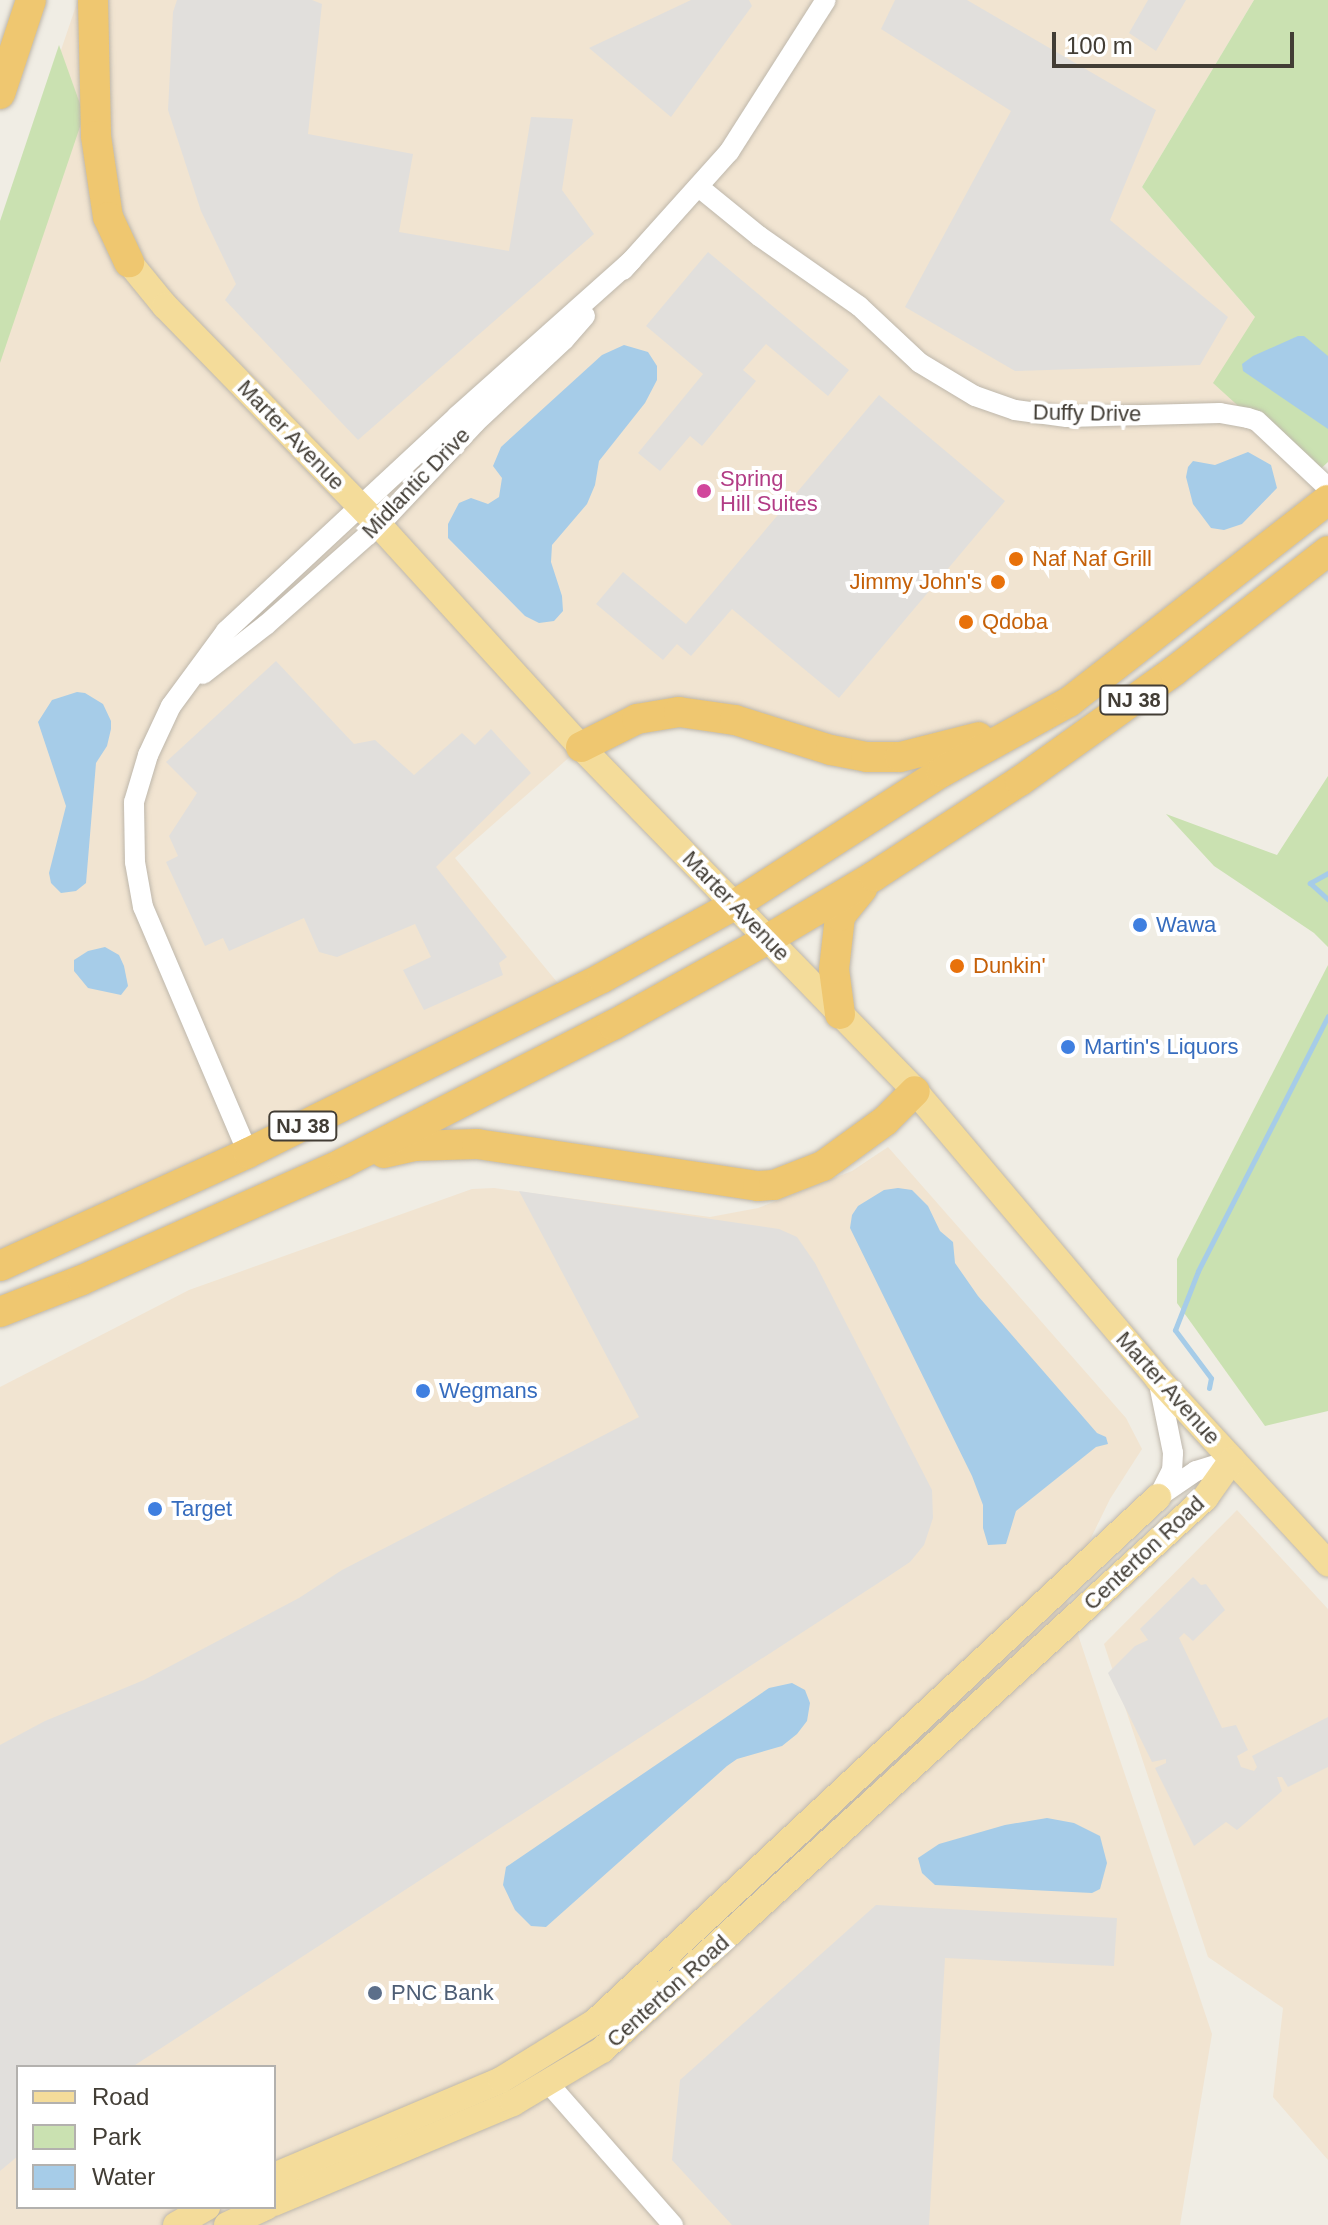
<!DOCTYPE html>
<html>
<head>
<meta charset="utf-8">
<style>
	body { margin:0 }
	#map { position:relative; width:1328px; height:2225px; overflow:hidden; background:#f0ede4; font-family:Arial,sans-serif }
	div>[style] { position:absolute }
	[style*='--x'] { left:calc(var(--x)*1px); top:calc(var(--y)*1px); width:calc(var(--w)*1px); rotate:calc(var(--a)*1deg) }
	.commercial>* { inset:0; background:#f1e4d1 }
	.green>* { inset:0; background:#cae1b1 }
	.parking>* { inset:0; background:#e1dfdc }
	.water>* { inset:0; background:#a6cce8 }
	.stream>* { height:5px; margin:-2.5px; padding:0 2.5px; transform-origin:2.5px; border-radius:2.5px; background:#a6cce8 }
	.roads { filter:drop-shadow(0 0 2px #beb7ab) drop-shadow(0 0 2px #beb7ab) }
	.minor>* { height:20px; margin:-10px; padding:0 10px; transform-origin:10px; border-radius:10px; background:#fff }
	.major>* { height:26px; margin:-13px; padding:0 13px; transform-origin:13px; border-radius:13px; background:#f4dc9a }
	.highway>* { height:30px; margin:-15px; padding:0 15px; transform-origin:15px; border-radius:15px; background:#efc770 }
	.dots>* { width:22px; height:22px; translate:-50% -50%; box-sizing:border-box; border:4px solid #fff; border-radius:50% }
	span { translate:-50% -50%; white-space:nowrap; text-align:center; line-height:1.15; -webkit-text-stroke:8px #fff; paint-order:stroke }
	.shield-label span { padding:2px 6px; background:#fff; border:2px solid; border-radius:6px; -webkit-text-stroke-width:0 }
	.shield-label { font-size:20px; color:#423d35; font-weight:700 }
	.street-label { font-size:22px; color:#423d35 }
	.hotel-label { font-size:22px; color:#b23c85 }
	.left { translate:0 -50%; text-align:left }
	.food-label { font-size:22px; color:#c56008 }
	.right { translate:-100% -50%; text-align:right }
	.shop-label { font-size:22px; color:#366cbe }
	.service-label { font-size:22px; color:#4e5e75 }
	.legend { position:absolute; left:16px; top:2065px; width:260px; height:144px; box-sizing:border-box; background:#fff; border:2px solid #b3b1ae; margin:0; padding:10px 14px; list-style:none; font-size:24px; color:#423d35 }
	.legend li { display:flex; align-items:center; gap:16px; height:40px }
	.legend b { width:40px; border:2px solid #b3b1ae }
	.scale { position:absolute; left:1052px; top:32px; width:242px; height:36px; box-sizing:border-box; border:4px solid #423d35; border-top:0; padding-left:10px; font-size:24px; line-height:28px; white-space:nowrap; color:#423d35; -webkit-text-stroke:6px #fff; paint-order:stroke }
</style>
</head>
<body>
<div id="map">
	<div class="commercial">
		<i style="clip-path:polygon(78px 0,1254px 0,1142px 187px,1255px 317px,1257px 421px,1328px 488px,1174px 623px,997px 728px,900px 757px,705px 715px,581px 747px,455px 858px,566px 993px,0 1266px,0 230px)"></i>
		<i style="clip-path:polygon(evenodd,888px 1147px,1126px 1418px,1142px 1449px,1110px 1499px,1064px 1593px,1212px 2034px,1180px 2225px,0 2225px,0 1387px,189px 1290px,472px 1189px,494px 1188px,710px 1217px,758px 1208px,852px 1171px,888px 1147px,18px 2067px,274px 2067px,274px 2207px,18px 2207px,18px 2067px)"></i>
		<i style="clip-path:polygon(1237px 1510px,1328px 1609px,1328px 2160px,1273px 2097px,1283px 2008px,1208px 1957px,1104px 1644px)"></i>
	</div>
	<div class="green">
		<i style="clip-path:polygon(1254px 0,1328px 0,1328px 462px,1314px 475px,1213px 383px,1255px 317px,1142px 187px)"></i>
		<i style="clip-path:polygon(59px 45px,84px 115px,0 363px,0 221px)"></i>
		<i style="clip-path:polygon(1328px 776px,1328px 947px,1314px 933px,1214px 866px,1166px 814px,1277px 855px)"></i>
		<i style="clip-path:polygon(1328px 965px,1328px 1411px,1265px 1426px,1177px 1303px,1177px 1259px)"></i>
	</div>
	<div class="parking">
		<i style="clip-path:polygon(177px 0,312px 0,322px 4px,308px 134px,413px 154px,399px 232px,509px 251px,531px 117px,573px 119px,562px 190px,594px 234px,358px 440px,225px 300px,236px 284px,201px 211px,168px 110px,173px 12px)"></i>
		<i style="clip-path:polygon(691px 0,749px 0,752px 6px,671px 117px,589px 48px)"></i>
		<i style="clip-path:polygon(895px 0,967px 0,1156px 110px,1110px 220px,1228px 317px,1200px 365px,1015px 371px,905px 307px,1011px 111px,881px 29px)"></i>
		<i style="clip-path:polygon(1148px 0,1186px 0,1156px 51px,1129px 33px)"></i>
		<i style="clip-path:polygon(708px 252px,849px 370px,828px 396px,766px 344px,743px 370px,756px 381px,702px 446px,690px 436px,660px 471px,638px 453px,703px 374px,646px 326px)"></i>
		<i style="clip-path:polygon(879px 395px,1005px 501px,839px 698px,732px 609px,691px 656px,677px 644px,663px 660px,596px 604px,623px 572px,686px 624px)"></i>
		<i style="clip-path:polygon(276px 661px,354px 744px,375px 740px,414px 775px,462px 733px,475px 745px,491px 729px,531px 773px,436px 867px,507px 957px,499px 963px,503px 975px,424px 1010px,403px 970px,431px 957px,415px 924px,337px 957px,319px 952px,304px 918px,229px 951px,223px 938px,205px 946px,166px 862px,178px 856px,169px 836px,197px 793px,166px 762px)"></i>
		<i style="clip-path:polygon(519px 1191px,779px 1229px,797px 1237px,815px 1263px,932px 1490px,933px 1518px,924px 1545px,910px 1562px,886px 1578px,132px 2067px,18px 2067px,18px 2156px,0 2171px,0 1745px,45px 1721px,144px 1680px,299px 1598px,342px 1570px,639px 1417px)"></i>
		<i style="clip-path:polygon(1193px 1577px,1201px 1585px,1206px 1584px,1225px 1610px,1193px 1641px,1184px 1633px,1179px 1638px,1222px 1728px,1236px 1725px,1248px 1750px,1237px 1756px,1241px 1767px,1254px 1771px,1257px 1767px,1252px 1756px,1328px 1717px,1328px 1767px,1288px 1787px,1282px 1777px,1277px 1777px,1282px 1791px,1237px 1830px,1226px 1822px,1194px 1846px,1155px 1768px,1166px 1763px,1166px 1759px,1152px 1762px,1108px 1673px,1135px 1646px,1148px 1640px,1140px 1629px)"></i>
		<i style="clip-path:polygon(876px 1905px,1117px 1918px,1114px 1966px,945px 1958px,929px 2225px,732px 2225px,672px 2160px,680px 2080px)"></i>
	</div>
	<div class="water">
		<i style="clip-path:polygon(1298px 336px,1304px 336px,1328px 356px,1328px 429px,1243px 371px,1242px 364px,1253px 356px)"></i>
		<i style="clip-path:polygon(624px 345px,648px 352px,657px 366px,657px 380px,645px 403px,599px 461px,595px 485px,587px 504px,552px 545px,551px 562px,562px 596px,563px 611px,554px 621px,539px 623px,525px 616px,448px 538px,448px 524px,459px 503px,471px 498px,488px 504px,499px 497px,502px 478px,493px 466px,501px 447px,602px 355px)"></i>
		<i style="clip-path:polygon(1248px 452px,1271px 465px,1277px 488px,1242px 524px,1224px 530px,1211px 528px,1193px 504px,1186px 477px,1188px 467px,1193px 461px,1215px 465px)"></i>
		<i style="clip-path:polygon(77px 692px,85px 693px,103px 704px,111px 721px,111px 729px,107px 746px,96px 763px,86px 883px,76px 891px,61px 893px,51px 883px,49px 873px,66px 806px,38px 722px,52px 700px)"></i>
		<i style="clip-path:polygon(105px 947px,119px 955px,124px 966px,128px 986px,121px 995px,88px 988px,74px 971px,74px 960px,88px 951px)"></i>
		<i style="clip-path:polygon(898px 1188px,912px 1190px,928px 1206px,940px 1231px,953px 1242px,955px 1263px,978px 1296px,1097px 1433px,1106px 1437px,1108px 1444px,1096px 1447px,1016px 1511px,1006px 1544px,988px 1545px,983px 1528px,983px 1505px,972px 1476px,850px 1228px,852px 1215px,858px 1206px,884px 1190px)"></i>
		<i style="clip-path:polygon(792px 1683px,805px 1690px,810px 1703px,807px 1721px,797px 1734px,782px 1746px,737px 1759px,727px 1766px,546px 1927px,531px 1926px,515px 1910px,503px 1885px,506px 1867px,769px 1688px)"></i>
		<i style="clip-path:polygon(1047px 1818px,1074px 1823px,1100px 1836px,1107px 1863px,1100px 1889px,1092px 1893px,935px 1885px,922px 1873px,918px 1858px,939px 1844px,1005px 1825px)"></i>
	</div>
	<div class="stream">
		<i style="--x:1328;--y:873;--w:21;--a:151"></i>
		<i style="--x:1310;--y:883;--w:24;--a:42"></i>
		<i style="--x:1209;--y:1388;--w:10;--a:-79"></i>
		<i style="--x:1211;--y:1378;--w:60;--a:-126.9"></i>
		<i style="--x:1175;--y:1330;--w:63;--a:-68.7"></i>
		<i style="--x:1198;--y:1271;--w:286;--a:-63"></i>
	</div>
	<div class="roads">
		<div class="minor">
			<i style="--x:700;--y:188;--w:76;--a:39.1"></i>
			<i style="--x:759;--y:236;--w:122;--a:35"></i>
			<i style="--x:859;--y:306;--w:83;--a:43.1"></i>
			<i style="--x:920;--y:363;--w:64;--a:31"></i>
			<i style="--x:975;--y:396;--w:42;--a:19.3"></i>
			<i style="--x:1015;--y:410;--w:52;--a:7.7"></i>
			<i style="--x:1067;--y:417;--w:153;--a:-1.5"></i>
			<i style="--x:1220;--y:413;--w:28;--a:10"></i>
			<i style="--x:1248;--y:418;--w:9;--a:18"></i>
			<i style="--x:1257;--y:421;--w:98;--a:43.3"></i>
			<i style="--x:623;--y:270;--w:159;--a:-48.1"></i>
			<i style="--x:729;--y:152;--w:180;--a:-57.5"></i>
			<i style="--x:203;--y:674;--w:80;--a:-37.9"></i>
			<i style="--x:266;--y:625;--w:151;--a:-41.5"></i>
			<i style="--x:379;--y:525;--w:140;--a:-46.7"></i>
			<i style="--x:475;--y:423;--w:122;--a:-43"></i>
			<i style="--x:564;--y:340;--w:32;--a:-49"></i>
			<i style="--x:248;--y:1153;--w:267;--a:-113.1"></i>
			<i style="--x:143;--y:907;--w:46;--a:-100.1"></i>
			<i style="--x:135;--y:862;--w:60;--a:-91"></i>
			<i style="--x:134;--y:802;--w:49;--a:-73.4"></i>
			<i style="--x:148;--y:755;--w:54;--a:-64.9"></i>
			<i style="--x:171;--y:706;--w:93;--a:-53.7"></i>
			<i style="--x:226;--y:631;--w:316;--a:-42.9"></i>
			<i style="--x:457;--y:416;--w:234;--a:-41.7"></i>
			<i style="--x:1158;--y:1379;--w:76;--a:78.5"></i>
			<i style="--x:1173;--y:1453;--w:17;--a:93"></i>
			<i style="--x:1172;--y:1470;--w:30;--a:117"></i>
			<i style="--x:1158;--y:1497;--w:46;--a:-34.4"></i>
			<i style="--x:1196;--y:1471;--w:38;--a:-17"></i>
			<i style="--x:549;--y:2084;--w:188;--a:48.7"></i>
		</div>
		<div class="major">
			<i style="--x:129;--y:262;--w:57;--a:50.7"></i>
			<i style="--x:165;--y:306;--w:306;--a:45.7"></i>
			<i style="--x:379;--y:525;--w:300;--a:47.7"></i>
			<i style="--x:581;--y:747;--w:479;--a:45.8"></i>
			<i style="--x:915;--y:1091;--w:377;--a:49.8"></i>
			<i style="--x:1158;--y:1379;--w:251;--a:47.3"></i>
			<i style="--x:274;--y:2176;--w:246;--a:-22.9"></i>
			<i style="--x:501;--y:2080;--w:110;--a:-31.7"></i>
			<i style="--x:595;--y:2022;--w:770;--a:-43"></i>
			<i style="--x:274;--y:2203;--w:259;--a:-22.7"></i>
			<i style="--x:513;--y:2103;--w:104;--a:-30.8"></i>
			<i style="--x:602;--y:2050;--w:818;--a:-42.47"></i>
			<i style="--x:1205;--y:1498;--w:47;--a:-54.6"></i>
			<i style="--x:176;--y:2225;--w:36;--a:-30"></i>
			<i style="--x:227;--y:2225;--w:43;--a:-24.8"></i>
		</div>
		<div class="highway">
			<i style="--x:93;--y:0;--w:136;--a:88.7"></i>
			<i style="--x:96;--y:136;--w:82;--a:81.6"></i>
			<i style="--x:108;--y:217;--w:50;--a:65"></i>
			<i style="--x:0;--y:94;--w:99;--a:-71.7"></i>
			<i style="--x:581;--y:747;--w:63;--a:-26.6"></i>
			<i style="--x:637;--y:719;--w:43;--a:-9.5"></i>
			<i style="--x:679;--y:712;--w:57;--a:8.1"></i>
			<i style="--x:735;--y:720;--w:101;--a:17.4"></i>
			<i style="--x:831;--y:750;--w:36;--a:11"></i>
			<i style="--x:866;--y:757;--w:34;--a:0"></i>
			<i style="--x:900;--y:757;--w:81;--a:-14.2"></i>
			<i style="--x:840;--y:1014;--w:45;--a:-97.6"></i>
			<i style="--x:834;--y:969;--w:53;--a:-83.5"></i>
			<i style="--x:840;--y:916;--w:35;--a:-51"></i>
			<i style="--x:384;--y:1153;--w:31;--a:-13"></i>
			<i style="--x:414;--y:1146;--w:63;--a:-1.8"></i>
			<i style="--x:477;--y:1144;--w:284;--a:8.5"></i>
			<i style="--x:758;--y:1186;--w:16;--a:-4"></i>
			<i style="--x:774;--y:1185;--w:53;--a:-21.2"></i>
			<i style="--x:823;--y:1166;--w:77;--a:-36"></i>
			<i style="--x:885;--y:1121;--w:42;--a:-45"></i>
			<i style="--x:0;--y:1266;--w:273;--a:-24.5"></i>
			<i style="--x:248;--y:1153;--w:395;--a:-26.3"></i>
			<i style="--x:602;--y:978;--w:153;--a:-28.9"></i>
			<i style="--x:736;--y:904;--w:245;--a:-32.7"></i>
			<i style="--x:942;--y:772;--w:145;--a:-28.9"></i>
			<i style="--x:1069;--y:702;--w:328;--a:-38"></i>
			<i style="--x:0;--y:1312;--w:88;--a:-21.3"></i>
			<i style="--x:82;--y:1280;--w:286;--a:-24.1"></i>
			<i style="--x:343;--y:1163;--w:303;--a:-27.1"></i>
			<i style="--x:613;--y:1025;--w:177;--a:-29"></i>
			<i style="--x:768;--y:939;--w:123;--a:-30.7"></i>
			<i style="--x:874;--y:876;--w:174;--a:-33.1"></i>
			<i style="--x:1020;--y:781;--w:189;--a:-35.5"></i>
			<i style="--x:1174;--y:671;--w:195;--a:-37.9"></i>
		</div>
	</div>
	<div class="dots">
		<i style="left:704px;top:491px;background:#d1479c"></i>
		<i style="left:1016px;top:559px;background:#e8710a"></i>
		<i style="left:998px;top:582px;background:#e8710a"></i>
		<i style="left:966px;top:622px;background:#e8710a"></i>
		<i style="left:1140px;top:925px;background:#3f7fe0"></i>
		<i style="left:957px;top:966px;background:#e8710a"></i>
		<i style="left:1068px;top:1047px;background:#3f7fe0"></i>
		<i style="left:423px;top:1391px;background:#3f7fe0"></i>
		<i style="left:155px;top:1509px;background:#3f7fe0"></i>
		<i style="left:375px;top:1993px;background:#5c6f8a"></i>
	</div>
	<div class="shield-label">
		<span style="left:1134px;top:700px">NJ 38</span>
		<span style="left:303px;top:1126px">NJ 38</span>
	</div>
	<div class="street-label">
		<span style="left:1087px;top:413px;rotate:1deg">Duffy Drive</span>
		<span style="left:291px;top:435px;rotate:46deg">Marter Avenue</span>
		<span style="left:416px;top:483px;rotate:-46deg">Midlantic Drive</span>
		<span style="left:736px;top:906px;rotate:46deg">Marter Avenue</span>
		<span style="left:1168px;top:1388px;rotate:48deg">Marter Avenue</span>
		<span style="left:1144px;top:1553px;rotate:-43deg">Centerton Road</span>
		<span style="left:668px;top:1991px;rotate:-42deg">Centerton Road</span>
	</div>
	<div class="hotel-label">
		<span class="left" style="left:720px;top:491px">Spring<br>Hill Suites</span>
	</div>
	<div class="food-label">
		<span class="left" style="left:1032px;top:559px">Naf Naf Grill</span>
		<span class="right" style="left:982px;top:582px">Jimmy John's</span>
		<span class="left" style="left:982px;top:622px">Qdoba</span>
		<span class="left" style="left:973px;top:966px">Dunkin'</span>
	</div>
	<div class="shop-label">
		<span class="left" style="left:1156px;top:925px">Wawa</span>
		<span class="left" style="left:1084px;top:1047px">Martin's Liquors</span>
		<span class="left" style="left:439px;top:1391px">Wegmans</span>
		<span class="left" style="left:171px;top:1509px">Target</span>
	</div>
	<div class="service-label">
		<span class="left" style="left:391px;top:1993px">PNC Bank</span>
	</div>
	<ul class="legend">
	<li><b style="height:10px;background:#f4dc9a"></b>Road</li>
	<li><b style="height:22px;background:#cae1b1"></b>Park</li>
	<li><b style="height:22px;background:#a6cce8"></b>Water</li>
	</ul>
	<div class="scale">100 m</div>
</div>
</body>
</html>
